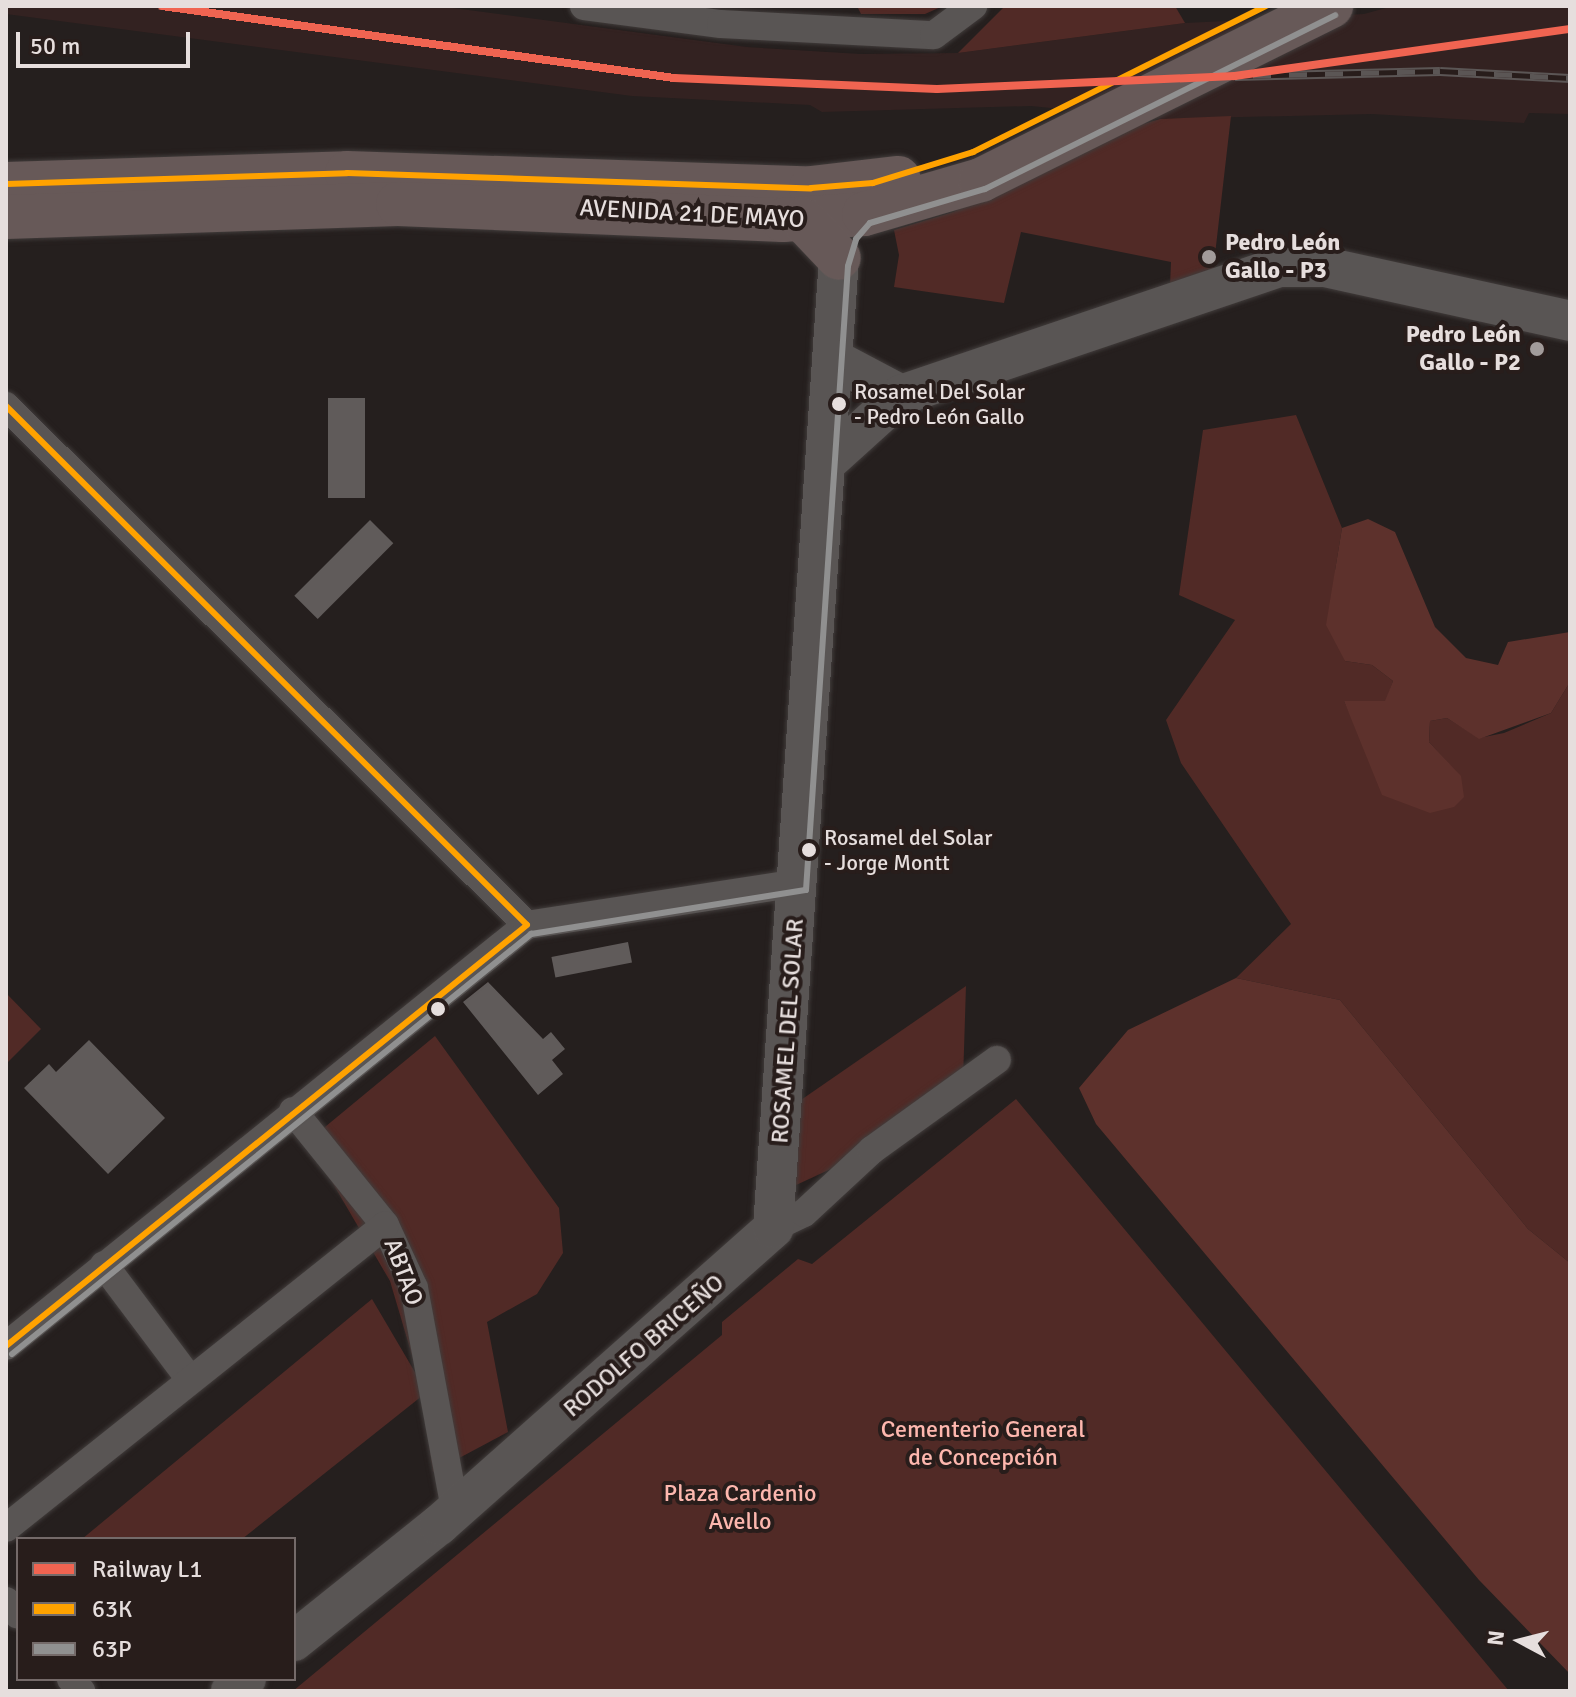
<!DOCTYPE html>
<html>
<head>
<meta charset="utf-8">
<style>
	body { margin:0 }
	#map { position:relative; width:1576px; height:1697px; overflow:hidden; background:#251f1e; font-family:Signika,sans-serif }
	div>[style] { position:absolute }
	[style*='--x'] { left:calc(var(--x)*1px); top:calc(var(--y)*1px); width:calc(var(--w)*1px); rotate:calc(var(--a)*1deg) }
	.built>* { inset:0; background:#332221 }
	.green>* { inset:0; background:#512a26 }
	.forest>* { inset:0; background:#5d312c }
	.building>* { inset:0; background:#605b5a; transform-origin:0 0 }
	.roads { filter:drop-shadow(0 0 2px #413c3b) drop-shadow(0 0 2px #413c3b) }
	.street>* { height:28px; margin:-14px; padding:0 14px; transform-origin:14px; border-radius:14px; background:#595554 }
	.secondary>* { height:40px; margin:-20px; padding:0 20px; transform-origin:20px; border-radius:20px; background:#595554 }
	.primary>* { height:44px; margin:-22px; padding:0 22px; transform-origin:22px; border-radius:22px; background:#675958 }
	.rail>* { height:9px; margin-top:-4.5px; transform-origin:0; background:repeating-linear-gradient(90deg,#281d1b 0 18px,#5b5655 0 36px); box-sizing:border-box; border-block:2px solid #5b5655 }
	.bus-1>* { height:6px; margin:-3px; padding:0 3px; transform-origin:3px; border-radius:3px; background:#ffa200 }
	.bus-2>* { height:6px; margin:-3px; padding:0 3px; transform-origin:3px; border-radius:3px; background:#909090 }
	.rail-1>* { height:8px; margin:-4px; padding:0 4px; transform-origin:4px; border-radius:4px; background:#f06451 }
	.dots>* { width:22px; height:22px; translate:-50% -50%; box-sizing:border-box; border:4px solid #281d1b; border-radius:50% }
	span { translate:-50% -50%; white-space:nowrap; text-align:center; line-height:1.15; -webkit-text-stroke:8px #281d1b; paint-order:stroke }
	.bus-label { font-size:22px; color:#e6dedd }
	.left { translate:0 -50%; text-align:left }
	.street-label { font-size:24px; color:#e6dedd }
	.poi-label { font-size:24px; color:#e6dedd; font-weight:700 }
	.right { translate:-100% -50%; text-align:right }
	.park-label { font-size:24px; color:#fdb7ae }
	.frame { position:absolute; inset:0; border:8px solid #e6dedd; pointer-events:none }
	.legend { position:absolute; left:16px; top:1537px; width:280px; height:144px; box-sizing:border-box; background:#281d1b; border:2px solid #746a69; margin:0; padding:10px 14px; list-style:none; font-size:24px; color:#e6dedd }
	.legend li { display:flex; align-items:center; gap:16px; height:40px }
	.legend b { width:40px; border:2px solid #746a69 }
	.north { position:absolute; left:1480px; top:1601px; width:80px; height:80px; -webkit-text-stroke:6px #281d1b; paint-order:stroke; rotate:277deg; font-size:22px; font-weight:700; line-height:32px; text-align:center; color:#e6dedd }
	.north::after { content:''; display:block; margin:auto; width:28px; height:36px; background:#e6dedd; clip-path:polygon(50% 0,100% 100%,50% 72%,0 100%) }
	.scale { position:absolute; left:16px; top:32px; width:174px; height:36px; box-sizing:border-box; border:4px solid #e6dedd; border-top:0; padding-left:10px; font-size:24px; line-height:28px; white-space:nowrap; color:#e6dedd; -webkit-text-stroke:6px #281d1b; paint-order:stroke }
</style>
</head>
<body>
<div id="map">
	<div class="built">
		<i style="clip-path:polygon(6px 6px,438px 6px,747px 47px,860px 54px,958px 53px,1185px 23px,1364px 14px,1393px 6px,1570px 6px,1570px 114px,1529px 113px,1524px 123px,1372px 114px,1160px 119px,1031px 106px,822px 112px,810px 105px,632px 96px,6px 14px)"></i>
	</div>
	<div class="green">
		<i style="clip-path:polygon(857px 6px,943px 6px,925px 14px,861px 14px)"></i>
		<i style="clip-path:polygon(1005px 6px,1175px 6px,1185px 23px,958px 53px)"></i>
		<i style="clip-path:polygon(1231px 116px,1213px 272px,1170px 286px,1171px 262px,1021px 232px,1004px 303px,894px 287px,899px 255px,894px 230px,953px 212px,1123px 130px,1160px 119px)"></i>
		<i style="clip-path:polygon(1296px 415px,1342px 528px,1335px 571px,1345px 661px,1372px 665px,1393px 681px,1386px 701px,1344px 701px,1362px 740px,1461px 777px,1429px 742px,1430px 721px,1447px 718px,1479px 738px,1504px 733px,1551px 713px,1570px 682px,1570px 1263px,1528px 1229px,1340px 1000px,1236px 978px,1291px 924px,1181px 763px,1166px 720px,1235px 620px,1179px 595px,1203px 430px)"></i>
		<i style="clip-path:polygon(966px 986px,963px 1081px,872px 1150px,794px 1186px,798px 1102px)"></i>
		<i style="clip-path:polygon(6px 993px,41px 1029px,6px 1064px)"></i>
		<i style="clip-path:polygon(435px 1036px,559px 1208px,563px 1253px,537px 1294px,487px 1322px,508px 1432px,433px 1472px,422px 1396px,242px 1539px,82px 1539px,372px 1299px,419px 1379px,390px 1281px,308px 1141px)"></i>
		<i style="clip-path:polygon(1016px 1099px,1509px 1691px,293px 1691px,722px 1335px,722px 1322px,798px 1259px,812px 1264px)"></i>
	</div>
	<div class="forest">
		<i style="clip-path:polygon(1368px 519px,1395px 532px,1435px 627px,1466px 658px,1498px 665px,1508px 642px,1570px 632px,1570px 682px,1551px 713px,1479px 739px,1447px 718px,1430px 721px,1429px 742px,1461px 776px,1464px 797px,1454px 807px,1430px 813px,1382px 795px,1344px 701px,1385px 701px,1393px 681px,1372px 665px,1345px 661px,1326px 625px,1342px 528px)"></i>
		<i style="clip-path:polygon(1236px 978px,1340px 1000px,1528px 1229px,1570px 1263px,1570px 1674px,1479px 1580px,1096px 1124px,1079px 1088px,1128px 1030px)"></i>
	</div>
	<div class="building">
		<i style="left:328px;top:398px;width:37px;height:100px"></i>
		<i style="left:370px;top:520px;width:33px;height:107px;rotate:45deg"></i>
		<i style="left:628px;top:942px;width:21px;height:78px;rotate:79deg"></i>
		<i style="clip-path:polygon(488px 982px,543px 1039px,551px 1032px,565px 1049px,552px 1060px,563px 1074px,538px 1095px,463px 1002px)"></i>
		<i style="clip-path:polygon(89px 1040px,165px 1118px,108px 1174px,24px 1088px,49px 1064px,56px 1072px)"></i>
	</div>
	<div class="roads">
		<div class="street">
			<i style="--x:584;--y:6;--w:138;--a:7.5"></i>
			<i style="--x:721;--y:24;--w:213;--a:3"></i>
			<i style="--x:934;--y:35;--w:49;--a:-36.6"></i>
			<i style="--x:6;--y:406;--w:735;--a:44.89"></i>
			<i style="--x:293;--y:1111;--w:146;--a:51.1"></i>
			<i style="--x:385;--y:1225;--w:69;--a:65.3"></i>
			<i style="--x:414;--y:1288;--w:226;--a:79.5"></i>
			<i style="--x:773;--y:1228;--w:34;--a:-26"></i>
			<i style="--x:804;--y:1213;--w:93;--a:-42.8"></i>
			<i style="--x:872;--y:1150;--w:154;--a:-35.8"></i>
			<i style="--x:104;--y:1265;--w:140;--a:53.1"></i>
			<i style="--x:6;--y:1346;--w:670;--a:-38.94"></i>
			<i style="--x:527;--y:925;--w:275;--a:-8.8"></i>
			<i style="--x:6;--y:1528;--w:485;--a:-38.6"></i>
			<i style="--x:6;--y:1601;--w:18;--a:49"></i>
			<i style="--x:71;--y:1679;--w:16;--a:50"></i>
		</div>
		<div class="secondary">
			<i style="--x:833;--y:359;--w:77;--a:27.9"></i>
			<i style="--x:827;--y:462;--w:100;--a:-42.2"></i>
			<i style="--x:901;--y:395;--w:400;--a:-18.7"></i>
			<i style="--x:1280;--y:267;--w:45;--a:0"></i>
			<i style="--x:1325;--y:267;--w:251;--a:12.4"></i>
			<i style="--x:294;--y:1641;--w:186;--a:-38.7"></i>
			<i style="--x:439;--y:1525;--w:447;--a:-41.6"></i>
			<i style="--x:773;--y:1228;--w:972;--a:-86.11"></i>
			<i style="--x:231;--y:1691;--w:19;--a:-39"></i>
		</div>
		<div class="primary">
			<i style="--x:6;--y:184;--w:341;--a:-1.8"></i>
			<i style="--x:347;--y:173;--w:464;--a:1.9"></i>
			<i style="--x:811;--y:188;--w:88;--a:-6.6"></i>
			<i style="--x:6;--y:217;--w:392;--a:-1.9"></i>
			<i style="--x:398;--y:204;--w:385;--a:2.4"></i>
			<i style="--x:783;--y:220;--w:81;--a:-4.2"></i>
			<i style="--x:864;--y:214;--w:122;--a:-16.2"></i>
			<i style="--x:981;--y:180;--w:391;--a:-26.4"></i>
			<i style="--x:803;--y:220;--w:52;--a:46.5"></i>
		</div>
	</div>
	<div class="rail">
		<i style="--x:1235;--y:76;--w:205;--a:-1.4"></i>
		<i style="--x:1440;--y:71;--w:130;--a:3.1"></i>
	</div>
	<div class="bus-1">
		<i style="--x:6;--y:184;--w:341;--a:-1.8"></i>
		<i style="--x:347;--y:173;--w:464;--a:1.9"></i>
		<i style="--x:811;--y:188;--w:62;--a:-4.6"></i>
		<i style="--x:873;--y:183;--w:105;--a:-17.2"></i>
		<i style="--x:973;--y:152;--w:327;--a:-26.5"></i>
		<i style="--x:6;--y:406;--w:735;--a:44.89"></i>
		<i style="--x:527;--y:925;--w:670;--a:141.06"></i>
	</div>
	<div class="bus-2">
		<i style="--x:12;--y:1354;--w:668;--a:-38.98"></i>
		<i style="--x:531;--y:934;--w:278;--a:-9.1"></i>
		<i style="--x:806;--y:890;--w:625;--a:-86.15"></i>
		<i style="--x:848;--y:266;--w:28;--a:-73"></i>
		<i style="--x:856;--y:239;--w:21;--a:-49"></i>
		<i style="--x:870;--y:223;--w:120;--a:-16.5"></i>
		<i style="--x:985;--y:189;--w:391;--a:-26.4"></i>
	</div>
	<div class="rail-1">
		<i style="--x:162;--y:6;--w:517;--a:8"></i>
		<i style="--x:674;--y:78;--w:263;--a:2.4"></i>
		<i style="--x:937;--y:89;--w:298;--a:-2.5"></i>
		<i style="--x:1235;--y:76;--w:338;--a:-8"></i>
	</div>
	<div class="dots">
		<i style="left:1209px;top:257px;background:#a29b9a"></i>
		<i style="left:1537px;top:349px;background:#a29b9a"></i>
		<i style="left:839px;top:404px;background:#e6dedd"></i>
		<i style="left:809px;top:850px;background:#e6dedd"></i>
		<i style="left:438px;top:1009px;background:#e6dedd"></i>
	</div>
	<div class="bus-label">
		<span class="left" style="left:854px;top:404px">Rosamel Del Solar<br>- Pedro León Gallo</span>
		<span class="left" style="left:824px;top:850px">Rosamel del Solar<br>- Jorge Montt</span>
	</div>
	<div class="street-label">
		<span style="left:692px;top:214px;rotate:3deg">AVENIDA 21 DE MAYO</span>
		<span style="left:788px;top:1031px;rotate:-86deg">ROSAMEL DEL SOLAR</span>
		<span style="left:403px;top:1272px;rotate:69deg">ABTAO</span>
		<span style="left:644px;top:1346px;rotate:-41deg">RODOLFO BRICEÑO</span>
	</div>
	<div class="poi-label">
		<span class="left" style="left:1225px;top:257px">Pedro León<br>Gallo - P3</span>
		<span class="right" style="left:1521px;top:349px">Pedro León<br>Gallo - P2</span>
	</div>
	<div class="park-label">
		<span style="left:983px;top:1444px">Cementerio General<br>de Concepción</span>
		<span style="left:740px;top:1508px">Plaza Cardenio<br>Avello</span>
	</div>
	<div class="frame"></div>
	<ul class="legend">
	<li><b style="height:10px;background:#f06451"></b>Railway L1</li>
	<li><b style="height:10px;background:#ffa200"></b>63K</li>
	<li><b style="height:10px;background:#909090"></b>63P</li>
	</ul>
	<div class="north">N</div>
	<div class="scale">50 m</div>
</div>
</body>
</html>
